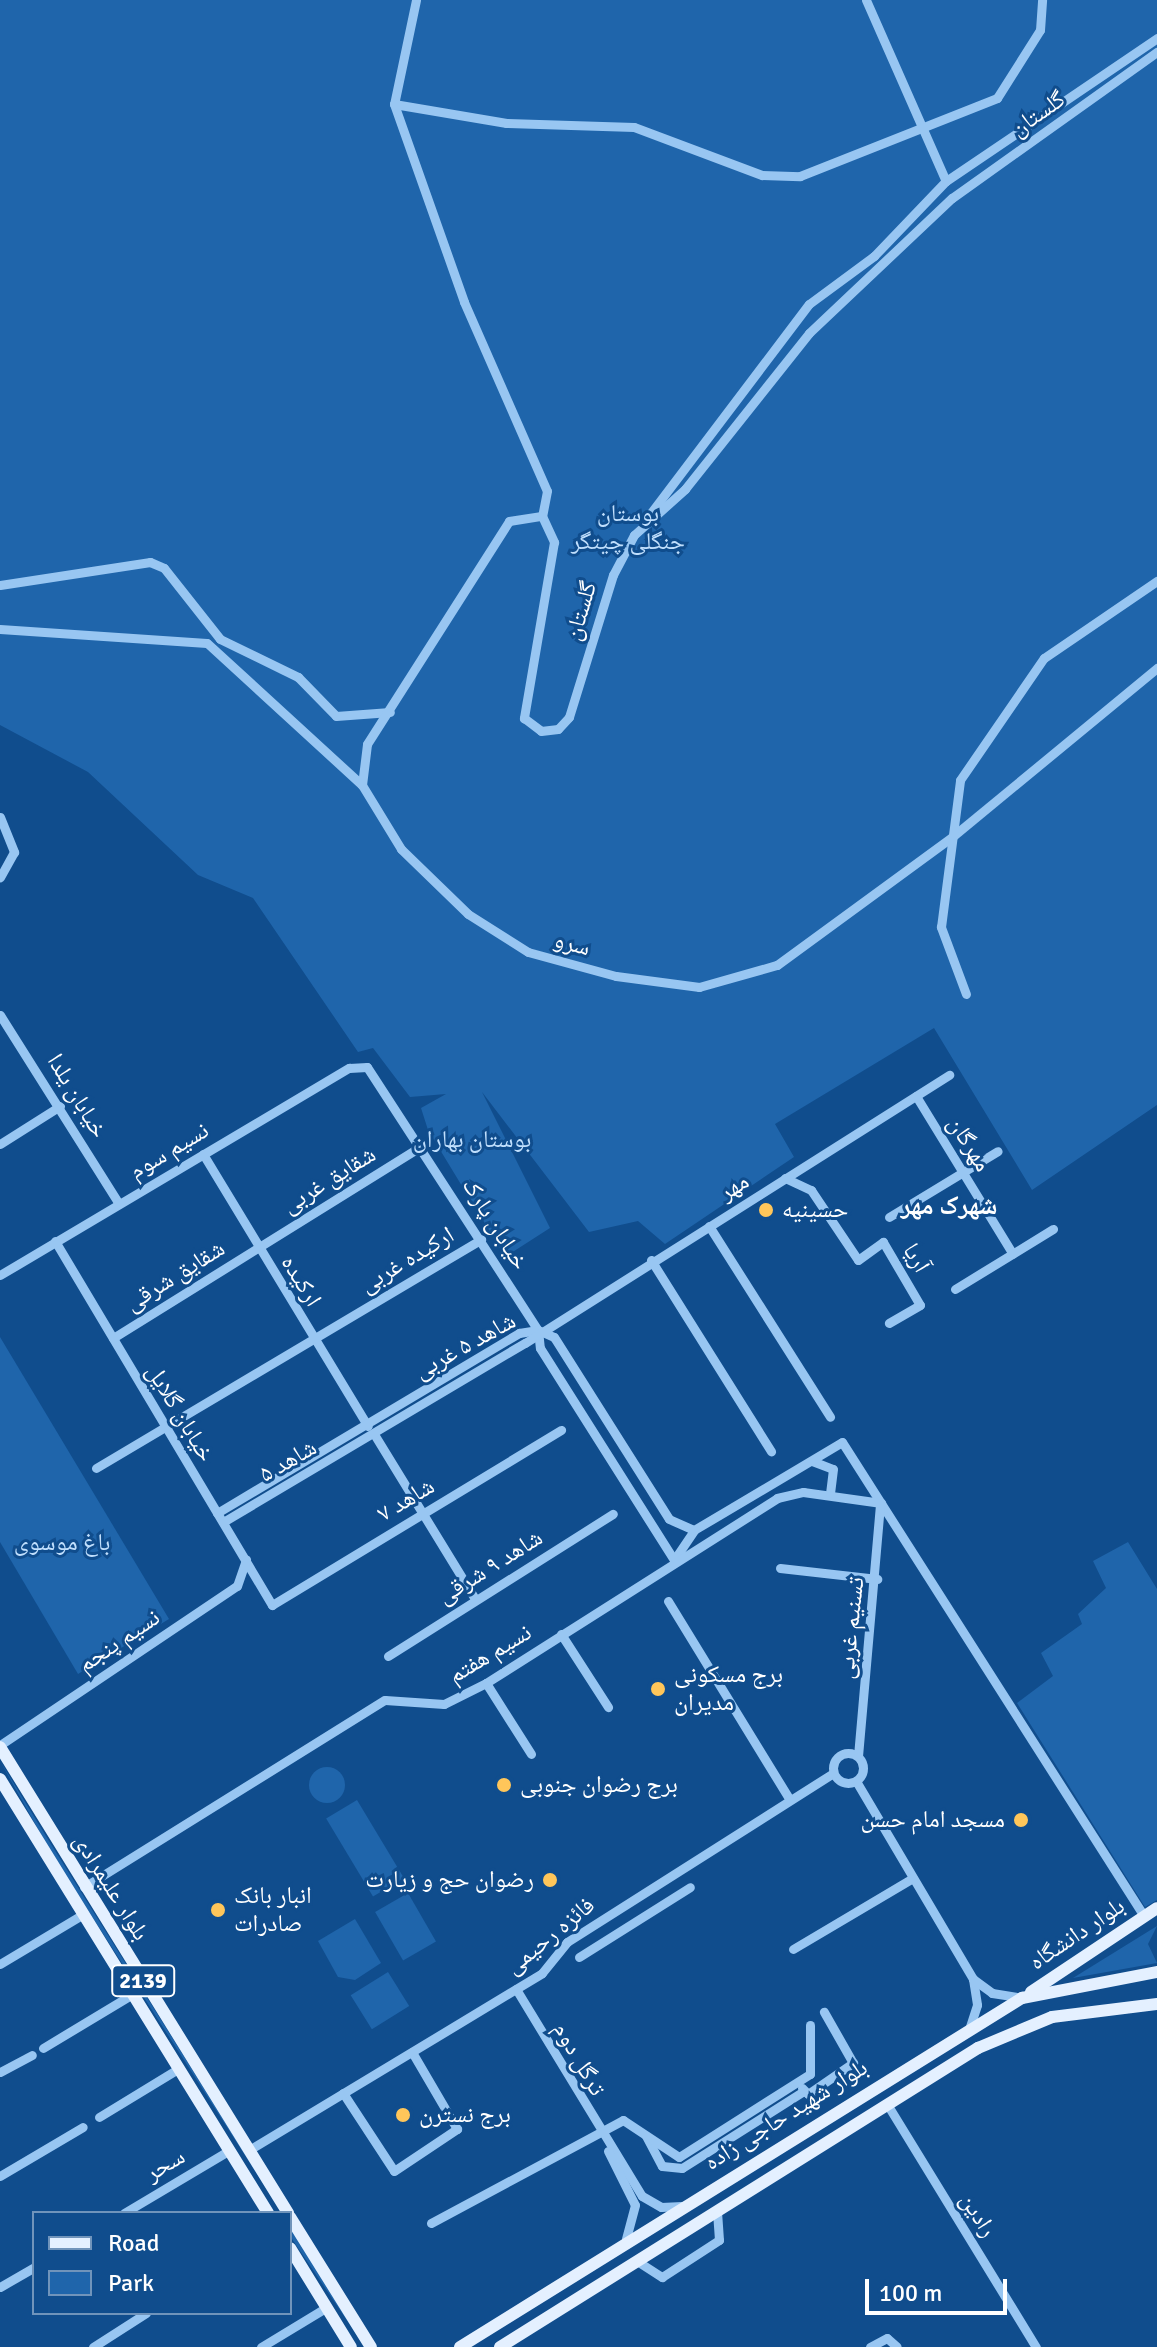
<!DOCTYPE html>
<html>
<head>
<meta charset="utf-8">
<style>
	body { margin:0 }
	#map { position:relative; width:1157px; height:2347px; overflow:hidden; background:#104d8d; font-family:Signika,"Noto Naskh Arabic",sans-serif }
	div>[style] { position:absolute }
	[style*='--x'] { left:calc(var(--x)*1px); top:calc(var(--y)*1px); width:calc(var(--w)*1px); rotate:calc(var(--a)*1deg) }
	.green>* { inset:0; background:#1f65ab; transform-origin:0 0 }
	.round { border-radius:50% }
	.minor>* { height:9px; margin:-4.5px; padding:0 4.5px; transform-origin:4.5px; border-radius:4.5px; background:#98c6f2 }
	.minor>.ring { margin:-4.5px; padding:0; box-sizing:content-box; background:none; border:9px solid #98c6f2; border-radius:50% }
	.major>* { height:12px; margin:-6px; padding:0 6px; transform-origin:6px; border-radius:6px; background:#e4f0ff }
	.dots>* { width:22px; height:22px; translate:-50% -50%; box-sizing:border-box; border:4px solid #104d8d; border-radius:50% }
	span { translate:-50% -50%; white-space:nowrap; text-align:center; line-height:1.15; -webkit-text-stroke:6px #104d8d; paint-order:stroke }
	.shield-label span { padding:2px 6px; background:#104d8d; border:2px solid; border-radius:6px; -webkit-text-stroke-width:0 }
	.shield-label { font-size:22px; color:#fff; font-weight:700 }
	.street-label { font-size:24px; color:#fff }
	.park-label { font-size:24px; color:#c0dffd }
	.poi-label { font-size:24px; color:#fff }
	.left { translate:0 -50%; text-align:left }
	.right { translate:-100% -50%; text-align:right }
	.neighbourhood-label { font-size:26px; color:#fff; font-weight:700 }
	.legend { position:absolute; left:32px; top:2211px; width:260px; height:104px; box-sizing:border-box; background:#104d8d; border:2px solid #7094bb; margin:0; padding:10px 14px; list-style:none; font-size:24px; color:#fff }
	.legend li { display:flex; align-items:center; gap:16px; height:40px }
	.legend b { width:40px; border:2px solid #7094bb }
	.scale { position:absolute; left:865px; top:2279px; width:142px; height:36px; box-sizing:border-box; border:4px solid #fff; border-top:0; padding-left:10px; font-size:24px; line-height:28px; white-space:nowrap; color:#fff; -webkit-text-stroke:6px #104d8d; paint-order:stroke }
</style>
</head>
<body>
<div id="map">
	<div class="green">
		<i style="clip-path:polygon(0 0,1157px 0,1157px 1105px,1032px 1190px,934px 1028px,775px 1124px,794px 1157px,665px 1244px,638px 1221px,589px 1232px,482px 1092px,550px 1228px,505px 1257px,428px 1130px,421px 1108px,446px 1094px,410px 1097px,373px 1048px,358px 1052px,253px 898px,198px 875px,88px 772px,0 725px)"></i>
		<i style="clip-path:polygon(0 1337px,169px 1619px,78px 1674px,0 1542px)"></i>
		<i style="clip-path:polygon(1128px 1542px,1157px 1589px,1157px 1900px,1145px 1907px,1017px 1703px,1053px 1676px,1041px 1653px,1082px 1624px,1078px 1614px,1106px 1588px,1093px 1561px)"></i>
		<i style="clip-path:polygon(0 1761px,49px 1841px,282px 2213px,52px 1854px)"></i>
		<i class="round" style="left:309px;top:1767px;width:36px;height:36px"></i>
		<i style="left:357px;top:1800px;width:91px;height:36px;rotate:59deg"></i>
		<i style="left:408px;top:1893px;width:56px;height:38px;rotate:60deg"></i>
		<i style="clip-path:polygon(355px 1919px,381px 1963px,355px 1980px,338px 1977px,318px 1941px)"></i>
		<i style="clip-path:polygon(1157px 1926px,1148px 1944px,1157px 1963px,1073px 1978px)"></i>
		<i style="left:388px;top:1972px;width:40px;height:44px;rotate:58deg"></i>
		<i style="clip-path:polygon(290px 2227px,365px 2347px,290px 2236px)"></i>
	</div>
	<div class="minor">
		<i style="--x:416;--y:0;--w:106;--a:101.9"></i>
		<i style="--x:394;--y:104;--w:210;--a:70.5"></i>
		<i style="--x:464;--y:302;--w:206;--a:66.3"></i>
		<i style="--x:547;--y:491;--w:25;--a:101"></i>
		<i style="--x:866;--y:0;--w:198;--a:66.2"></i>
		<i style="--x:394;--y:104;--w:114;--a:9.6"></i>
		<i style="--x:506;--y:123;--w:128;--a:1.8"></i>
		<i style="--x:634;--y:127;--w:137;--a:20.6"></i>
		<i style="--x:762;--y:175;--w:38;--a:2"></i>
		<i style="--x:800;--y:176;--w:212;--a:-21.6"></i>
		<i style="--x:997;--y:98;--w:80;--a:-57.7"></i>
		<i style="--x:1040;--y:30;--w:30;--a:-86"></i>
		<i style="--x:647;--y:518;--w:268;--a:-52.9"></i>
		<i style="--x:809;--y:304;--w:81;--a:-36.4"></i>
		<i style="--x:874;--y:256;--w:104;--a:-46.2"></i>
		<i style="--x:946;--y:181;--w:255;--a:-34.1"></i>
		<i style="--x:0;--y:585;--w:152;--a:-8.7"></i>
		<i style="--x:150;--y:562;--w:15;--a:23"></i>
		<i style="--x:164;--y:568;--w:90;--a:51.7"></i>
		<i style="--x:220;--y:639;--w:87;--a:26"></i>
		<i style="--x:298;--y:677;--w:54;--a:45.7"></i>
		<i style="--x:336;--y:716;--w:54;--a:-4.2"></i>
		<i style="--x:0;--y:629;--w:207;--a:3.9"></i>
		<i style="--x:207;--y:643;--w:210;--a:42.5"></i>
		<i style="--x:362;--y:785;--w:75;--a:58.6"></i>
		<i style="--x:401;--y:849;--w:93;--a:44.1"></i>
		<i style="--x:468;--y:914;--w:71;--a:32.3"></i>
		<i style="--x:528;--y:952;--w:91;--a:15.3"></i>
		<i style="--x:616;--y:976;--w:84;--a:7.5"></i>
		<i style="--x:699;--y:987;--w:81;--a:-15.8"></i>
		<i style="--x:777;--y:965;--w:217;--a:-36.2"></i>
		<i style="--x:952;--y:837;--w:266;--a:-39.5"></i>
		<i style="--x:362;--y:785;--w:41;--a:-83"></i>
		<i style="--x:367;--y:744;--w:264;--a:-57.5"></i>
		<i style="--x:509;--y:521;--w:33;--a:-9"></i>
		<i style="--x:542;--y:516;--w:29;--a:65"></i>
		<i style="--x:554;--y:542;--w:179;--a:99.7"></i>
		<i style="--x:524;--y:718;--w:21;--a:37"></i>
		<i style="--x:541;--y:731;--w:17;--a:-7"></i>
		<i style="--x:558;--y:729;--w:16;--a:-47"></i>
		<i style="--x:569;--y:717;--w:149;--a:-72.8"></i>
		<i style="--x:613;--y:575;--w:45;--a:-62.3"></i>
		<i style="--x:634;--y:535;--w:69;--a:-42"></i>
		<i style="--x:685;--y:489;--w:199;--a:-51.5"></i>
		<i style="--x:809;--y:333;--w:197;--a:-43.4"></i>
		<i style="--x:952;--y:198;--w:252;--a:-35.5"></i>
		<i style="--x:0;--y:817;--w:38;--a:68"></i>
		<i style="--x:14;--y:852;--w:29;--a:119"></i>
		<i style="--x:966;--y:994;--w:72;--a:-110.5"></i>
		<i style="--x:941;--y:927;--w:148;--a:-82.6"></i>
		<i style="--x:960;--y:780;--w:148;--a:-55.5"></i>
		<i style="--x:1044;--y:658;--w:137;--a:-34.3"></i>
		<i style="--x:0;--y:1015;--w:223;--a:57.8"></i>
		<i style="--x:916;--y:1096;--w:185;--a:58.5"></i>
		<i style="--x:0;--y:1144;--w:71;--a:-32.3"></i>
		<i style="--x:203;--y:1154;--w:318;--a:58.8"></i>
		<i style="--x:785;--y:1178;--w:29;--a:25"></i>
		<i style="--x:811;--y:1190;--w:84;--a:56.1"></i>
		<i style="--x:858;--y:1260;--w:31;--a:-36"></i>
		<i style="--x:883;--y:1242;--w:73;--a:59.6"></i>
		<i style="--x:920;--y:1305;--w:36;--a:150"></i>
		<i style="--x:889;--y:1217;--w:127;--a:-31.2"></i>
		<i style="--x:709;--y:1226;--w:226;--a:57.6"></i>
		<i style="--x:55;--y:1241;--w:424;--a:59.2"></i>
		<i style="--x:272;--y:1605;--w:338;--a:-31.2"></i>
		<i style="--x:651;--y:1260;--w:226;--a:57.9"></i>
		<i style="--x:0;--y:1275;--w:406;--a:-30.7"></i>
		<i style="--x:349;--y:1068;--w:18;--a:-3"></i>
		<i style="--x:367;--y:1067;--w:314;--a:57"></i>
		<i style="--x:538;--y:1330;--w:18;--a:84"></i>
		<i style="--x:540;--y:1348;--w:251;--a:57.7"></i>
		<i style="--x:955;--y:1289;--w:115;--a:-31.5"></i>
		<i style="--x:538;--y:1330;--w:17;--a:24"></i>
		<i style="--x:554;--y:1337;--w:215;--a:57.7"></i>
		<i style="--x:669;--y:1519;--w:27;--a:24"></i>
		<i style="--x:113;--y:1338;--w:364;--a:-31.9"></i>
		<i style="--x:374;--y:1434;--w:193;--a:58.5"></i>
		<i style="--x:812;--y:1461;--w:22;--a:21"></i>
		<i style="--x:833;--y:1469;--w:26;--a:97"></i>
		<i style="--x:96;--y:1468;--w:448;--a:-30.7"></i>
		<i style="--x:217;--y:1513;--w:352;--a:-30.8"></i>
		<i style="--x:519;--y:1333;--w:19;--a:-9"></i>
		<i style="--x:223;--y:1522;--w:351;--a:-30.7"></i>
		<i style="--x:525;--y:1343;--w:502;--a:-32.3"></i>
		<i style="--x:674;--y:1560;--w:36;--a:-56"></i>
		<i style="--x:694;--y:1530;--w:172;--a:-30.7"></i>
		<i style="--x:842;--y:1442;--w:562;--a:57.5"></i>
		<i style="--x:780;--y:1568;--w:98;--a:6.5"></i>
		<i style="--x:668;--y:1601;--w:233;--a:58.5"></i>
		<i style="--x:561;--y:1634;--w:87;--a:57.2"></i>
		<i style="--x:388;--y:1656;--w:266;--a:-32.3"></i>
		<i style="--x:486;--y:1683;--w:84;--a:57.6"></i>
		<i style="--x:0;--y:1745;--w:285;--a:-33.9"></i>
		<i style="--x:237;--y:1586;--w:28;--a:-71"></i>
		<i class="ring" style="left:833px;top:1753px;width:21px;height:21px"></i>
		<i style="--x:858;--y:1756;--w:252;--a:-85"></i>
		<i style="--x:856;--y:1781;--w:230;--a:59.4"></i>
		<i style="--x:973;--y:1979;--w:26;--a:81"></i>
		<i style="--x:977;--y:2005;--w:26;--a:108"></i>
		<i style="--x:84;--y:1887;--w:354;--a:-31.9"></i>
		<i style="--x:385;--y:1700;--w:59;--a:3.9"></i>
		<i style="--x:444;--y:1704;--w:47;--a:-26.6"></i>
		<i style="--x:486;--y:1683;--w:345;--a:-32.4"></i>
		<i style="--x:777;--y:1498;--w:27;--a:-13"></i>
		<i style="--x:803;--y:1492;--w:79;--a:8"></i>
		<i style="--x:793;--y:1949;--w:139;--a:-30.6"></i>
		<i style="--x:579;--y:1957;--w:131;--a:-32.2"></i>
		<i style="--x:0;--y:1964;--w:96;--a:-30.9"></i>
		<i style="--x:973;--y:1979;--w:24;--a:36"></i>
		<i style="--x:992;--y:1993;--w:30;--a:9"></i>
		<i style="--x:516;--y:1989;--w:242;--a:58.7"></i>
		<i style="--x:642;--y:2196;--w:22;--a:30"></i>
		<i style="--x:661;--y:2207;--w:21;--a:-3"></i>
		<i style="--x:43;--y:2048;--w:103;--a:-31.1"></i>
		<i style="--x:0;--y:2072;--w:36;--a:-28"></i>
		<i style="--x:802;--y:2088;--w:8;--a:45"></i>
		<i style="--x:808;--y:2094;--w:55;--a:-34.6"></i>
		<i style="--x:853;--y:2063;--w:59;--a:-119.6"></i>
		<i style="--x:343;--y:2093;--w:93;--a:56.8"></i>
		<i style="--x:394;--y:2171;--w:76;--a:-33.7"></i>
		<i style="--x:457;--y:2129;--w:89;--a:-120.3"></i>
		<i style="--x:887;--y:2104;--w:285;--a:58.5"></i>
		<i style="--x:99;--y:2117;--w:92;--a:-31.3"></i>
		<i style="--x:646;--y:2136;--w:34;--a:62"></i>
		<i style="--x:662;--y:2166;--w:20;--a:6"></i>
		<i style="--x:682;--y:2168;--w:144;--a:-32.3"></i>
		<i style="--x:249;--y:2150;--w:342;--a:-31.1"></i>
		<i style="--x:542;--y:1973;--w:40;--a:-51"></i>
		<i style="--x:567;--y:1942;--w:315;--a:-32.4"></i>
		<i style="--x:608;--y:2151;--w:60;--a:63.4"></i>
		<i style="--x:635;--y:2205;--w:35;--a:105"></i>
		<i style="--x:0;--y:2176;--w:96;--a:-30.6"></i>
		<i style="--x:124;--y:2213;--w:121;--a:-30.8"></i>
		<i style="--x:431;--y:2223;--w:218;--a:-28.2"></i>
		<i style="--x:623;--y:2120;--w:67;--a:33.5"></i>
		<i style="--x:679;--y:2157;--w:155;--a:-32.4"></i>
		<i style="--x:810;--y:2074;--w:49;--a:-90"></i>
		<i style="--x:637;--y:2261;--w:30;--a:33"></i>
		<i style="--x:662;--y:2277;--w:68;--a:-33"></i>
		<i style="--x:719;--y:2240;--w:28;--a:-94"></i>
		<i style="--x:0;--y:2287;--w:39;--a:-30"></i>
		<i style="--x:93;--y:2347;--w:63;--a:-32.7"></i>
		<i style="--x:261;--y:2347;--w:77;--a:-31.2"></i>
		<i style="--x:870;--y:2347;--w:19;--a:-28"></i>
		<i style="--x:887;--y:2338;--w:13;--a:42"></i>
	</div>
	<div class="major">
		<i style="--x:0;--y:1747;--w:548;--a:58.28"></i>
		<i style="--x:0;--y:1779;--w:510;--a:58.3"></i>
		<i style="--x:1031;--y:1992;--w:151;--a:-33.7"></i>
		<i style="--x:290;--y:2217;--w:153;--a:58.1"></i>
		<i style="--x:290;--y:2248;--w:116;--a:58.4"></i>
		<i style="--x:460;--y:2347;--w:662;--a:-31.84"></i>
		<i style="--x:1022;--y:1998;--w:137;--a:-10.9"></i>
		<i style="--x:500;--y:2347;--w:564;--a:-32.03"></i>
		<i style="--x:978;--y:2048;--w:80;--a:-22.7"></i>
		<i style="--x:1052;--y:2017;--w:106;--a:-7.1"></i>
	</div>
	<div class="dots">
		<i style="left:766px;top:1210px;background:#ffc65a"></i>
		<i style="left:658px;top:1689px;background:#ffc65a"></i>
		<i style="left:504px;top:1785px;background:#ffc65a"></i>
		<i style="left:1021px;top:1820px;background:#ffc65a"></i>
		<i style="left:550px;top:1880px;background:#ffc65a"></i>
		<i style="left:218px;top:1910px;background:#ffc65a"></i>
		<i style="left:403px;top:2115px;background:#ffc65a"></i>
	</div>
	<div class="shield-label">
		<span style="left:143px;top:1981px">2139</span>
	</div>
	<div class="street-label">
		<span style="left:1038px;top:114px;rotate:-35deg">گلستان</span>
		<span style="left:581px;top:611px;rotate:-73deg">گلستان</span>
		<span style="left:572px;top:944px;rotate:15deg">سرو</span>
		<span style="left:77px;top:1096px;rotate:59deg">خیابان یلدا</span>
		<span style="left:969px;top:1144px;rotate:58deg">مهرگان</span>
		<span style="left:169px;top:1151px;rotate:-31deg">نسیم سوم</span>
		<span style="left:329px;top:1180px;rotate:-32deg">شقایق غربی</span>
		<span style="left:734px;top:1187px;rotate:-32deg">مهر</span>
		<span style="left:495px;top:1224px;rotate:58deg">خیابان پارک</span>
		<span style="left:916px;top:1258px;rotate:60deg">آریا</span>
		<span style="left:407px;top:1260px;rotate:-31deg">ارکیده غربی</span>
		<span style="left:175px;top:1276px;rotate:-32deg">شقایق شرقی</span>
		<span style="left:301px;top:1281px;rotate:59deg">ارکیده</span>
		<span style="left:465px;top:1346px;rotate:-29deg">شاهد ۵ غربی</span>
		<span style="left:180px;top:1413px;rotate:59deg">خیابان گلایل</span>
		<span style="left:288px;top:1461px;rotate:-30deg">شاهد ۵</span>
		<span style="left:406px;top:1500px;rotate:-31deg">شاهد ۷</span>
		<span style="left:490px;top:1567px;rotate:-32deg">شاهد ۹ شرقی</span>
		<span style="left:851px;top:1628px;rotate:-84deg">تسنیم غربی</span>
		<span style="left:119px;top:1641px;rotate:-34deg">نسیم پنجم</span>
		<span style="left:490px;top:1654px;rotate:-31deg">نسیم هفتم</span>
		<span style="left:111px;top:1887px;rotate:58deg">بلوار علیمرادی</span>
		<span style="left:1077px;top:1934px;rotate:-34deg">بلوار دانشگاه</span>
		<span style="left:550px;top:1936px;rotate:-39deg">فائزه رحیمی</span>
		<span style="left:579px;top:2059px;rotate:60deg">ترگل دوم</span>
		<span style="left:786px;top:2115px;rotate:-32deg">بلوار شهید حاجی زاده</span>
		<span style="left:165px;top:2165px;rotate:-31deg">سحر</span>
		<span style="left:978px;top:2215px;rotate:58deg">رادین</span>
	</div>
	<div class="park-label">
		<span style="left:628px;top:528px">بوستان<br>جنگلی چیتگر</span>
		<span style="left:472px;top:1140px">بوستان بهاران</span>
		<span style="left:62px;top:1543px">باغ موسوی</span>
	</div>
	<div class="poi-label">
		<span class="left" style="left:782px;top:1210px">حسینیه</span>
		<span class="left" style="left:674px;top:1689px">برج مسکونی<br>مدیران</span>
		<span class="left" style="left:520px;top:1785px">برج رضوان جنوبی</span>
		<span class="right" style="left:1005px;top:1820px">مسجد امام حسن</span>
		<span class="right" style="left:534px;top:1880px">رضوان حج و زیارت</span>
		<span class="left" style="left:234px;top:1910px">انبار بانک<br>صادرات</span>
		<span class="left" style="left:419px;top:2115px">برج نسترن</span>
	</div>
	<div class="neighbourhood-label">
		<span style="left:949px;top:1207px">شهرک مهر</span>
	</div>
	<ul class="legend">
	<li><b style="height:10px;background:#e4f0ff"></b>Road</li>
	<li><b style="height:22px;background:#1f65ab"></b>Park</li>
	</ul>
	<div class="scale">100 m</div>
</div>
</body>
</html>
